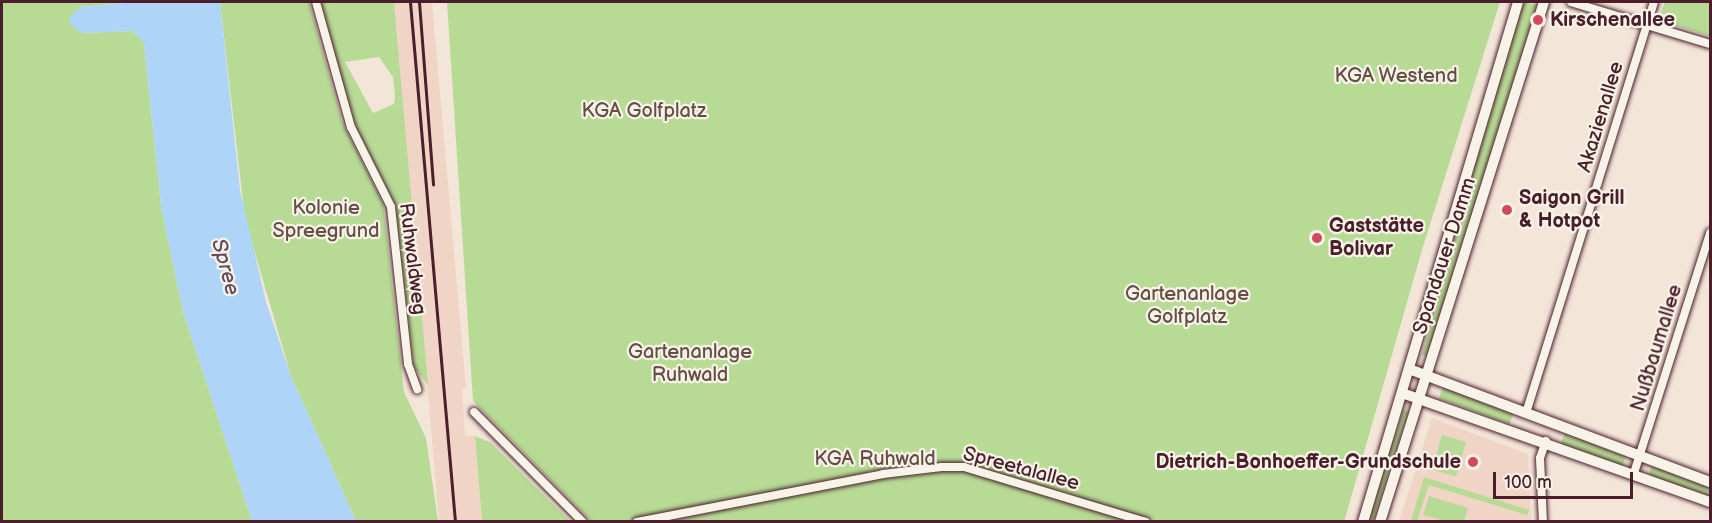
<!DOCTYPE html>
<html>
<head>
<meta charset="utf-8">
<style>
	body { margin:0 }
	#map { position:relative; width:1712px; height:523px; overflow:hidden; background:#f4e5d9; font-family:"Balsamiq Sans",sans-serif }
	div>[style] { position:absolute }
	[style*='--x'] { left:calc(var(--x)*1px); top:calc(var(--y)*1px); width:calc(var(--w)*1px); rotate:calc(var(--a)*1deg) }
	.built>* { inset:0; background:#f0d5c7 }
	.green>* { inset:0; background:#b7db95; transform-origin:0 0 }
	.water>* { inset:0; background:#aed5f8 }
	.roads { filter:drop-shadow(0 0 2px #4a1f2b) drop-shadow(0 0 2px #4a1f2b) }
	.street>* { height:8px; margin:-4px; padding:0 4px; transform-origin:4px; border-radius:4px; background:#f7f3e8 }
	.secondary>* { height:10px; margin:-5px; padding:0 5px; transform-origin:5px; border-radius:5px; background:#f7f3e8 }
	.rail>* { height:3px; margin:-1.5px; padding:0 1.5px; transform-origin:1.5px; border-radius:1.5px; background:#4a1f2b }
	.dots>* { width:16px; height:16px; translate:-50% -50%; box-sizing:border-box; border:3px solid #f7f3e8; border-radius:50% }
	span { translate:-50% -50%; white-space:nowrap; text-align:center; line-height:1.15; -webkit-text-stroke:4.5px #f7f3e8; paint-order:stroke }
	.poi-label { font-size:20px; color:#4a1f2b; font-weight:700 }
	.left { translate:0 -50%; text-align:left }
	.right { translate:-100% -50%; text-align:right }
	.park-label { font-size:20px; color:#654e46 }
	.street-label { font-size:20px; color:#4a1f2b }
	.water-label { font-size:21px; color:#634c5e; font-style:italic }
	.frame { position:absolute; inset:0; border:3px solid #4a1f2b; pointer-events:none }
	.scale { position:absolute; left:1493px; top:472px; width:140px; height:27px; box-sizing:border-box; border:3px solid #4a1f2b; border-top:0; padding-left:8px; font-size:18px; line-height:21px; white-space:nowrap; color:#4a1f2b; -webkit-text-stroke:4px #f7f3e8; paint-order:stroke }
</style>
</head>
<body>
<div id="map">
	<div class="built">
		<i style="clip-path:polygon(394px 2px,432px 2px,466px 388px,462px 389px,465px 436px,475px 436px,482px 521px,439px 521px)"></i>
		<i style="clip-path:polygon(1432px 418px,1528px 454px,1531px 521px,1399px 522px)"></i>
	</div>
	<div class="green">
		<i style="clip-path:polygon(2px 2px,136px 2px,80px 7px,81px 33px,133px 31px,144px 43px,161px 206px,183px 312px,252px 521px,2px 521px)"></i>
		<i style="clip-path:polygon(220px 2px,309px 2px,342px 122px,383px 203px,404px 392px,426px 438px,438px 521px,356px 521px,291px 376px,245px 219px)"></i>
		<i style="clip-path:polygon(evenodd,320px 2px,394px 2px,428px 385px,414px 367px,394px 203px,355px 125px,320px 2px,379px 57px,393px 77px,395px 95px,394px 104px,373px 113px,345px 62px,379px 57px)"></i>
		<i style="clip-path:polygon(447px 2px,1500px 2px,1422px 250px,1344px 522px,591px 521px,473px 401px)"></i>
		<i style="clip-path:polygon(1523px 2px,1538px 5px,1427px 356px,1422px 355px,1433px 313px,1433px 291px)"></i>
		<i style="clip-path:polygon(1665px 2px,1710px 2px,1710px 36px,1664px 22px,1660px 15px)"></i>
		<i style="left:1443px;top:387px;width:75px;height:12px;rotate:20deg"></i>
		<i style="left:1403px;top:410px;width:6px;height:117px;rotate:18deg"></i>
		<i style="left:1565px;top:433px;width:65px;height:12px;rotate:20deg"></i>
		<i style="left:1442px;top:435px;width:25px;height:36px;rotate:16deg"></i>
		<i style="clip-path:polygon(475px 436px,490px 442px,570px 521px,482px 521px)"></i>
		<i style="clip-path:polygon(1652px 465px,1710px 486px,1710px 498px,1649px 475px)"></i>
		<i style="clip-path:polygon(1424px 477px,1529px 510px,1527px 515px,1429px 485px,1417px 521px,1411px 521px)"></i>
		<i style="clip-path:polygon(1429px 496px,1468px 508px,1464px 521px,1445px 521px,1423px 515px)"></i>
	</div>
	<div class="water">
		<i style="clip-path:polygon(136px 2px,220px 2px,240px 190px,266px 302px,291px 376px,356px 521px,252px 521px,183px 312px,161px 206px,144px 43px,133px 31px,81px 33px,70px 24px,70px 17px,80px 7px)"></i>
	</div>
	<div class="roads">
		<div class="street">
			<i style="--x:316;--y:2;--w:130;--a:74.4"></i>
			<i style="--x:351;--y:127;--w:89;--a:63.4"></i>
			<i style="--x:391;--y:207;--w:158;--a:83.8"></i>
			<i style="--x:408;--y:364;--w:27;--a:70"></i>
			<i style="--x:1571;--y:2;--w:145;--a:16.8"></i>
			<i style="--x:474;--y:412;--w:155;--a:45.3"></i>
			<i style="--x:1526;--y:413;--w:430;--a:-72.7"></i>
			<i style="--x:1634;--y:473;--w:252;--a:-72.4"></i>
			<i style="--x:637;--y:522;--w:251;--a:-11"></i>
			<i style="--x:883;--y:474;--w:59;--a:-6.8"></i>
			<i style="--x:942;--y:467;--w:22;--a:0"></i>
			<i style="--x:964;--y:467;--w:190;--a:16.8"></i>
			<i style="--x:1543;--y:522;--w:64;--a:-92.7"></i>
			<i style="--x:1540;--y:458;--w:18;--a:-71"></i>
		</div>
		<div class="secondary">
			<i style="--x:1409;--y:369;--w:322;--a:20.6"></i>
			<i style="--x:1402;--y:393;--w:327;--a:19.5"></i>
			<i style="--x:1363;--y:522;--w:543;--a:-73.4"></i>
			<i style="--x:1380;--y:522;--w:545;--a:-72.5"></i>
		</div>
	</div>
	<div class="rail">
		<i style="--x:410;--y:2;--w:522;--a:85.05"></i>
		<i style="--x:419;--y:2;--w:183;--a:85.6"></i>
	</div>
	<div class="dots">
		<i style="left:1538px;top:20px;background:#d1495b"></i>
		<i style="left:1507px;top:210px;background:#d1495b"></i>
		<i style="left:1317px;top:238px;background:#d1495b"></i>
		<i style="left:1473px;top:462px;background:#d1495b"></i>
	</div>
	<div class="poi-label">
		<span class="left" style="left:1550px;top:20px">Kirschenallee</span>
		<span class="left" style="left:1519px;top:210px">Saigon Grill<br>&amp; Hotpot</span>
		<span class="left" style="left:1329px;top:238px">Gaststätte<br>Bolivar</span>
		<span class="right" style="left:1461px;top:462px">Dietrich-Bonhoeffer-Grundschule</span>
	</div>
	<div class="park-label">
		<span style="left:1396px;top:76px">KGA Westend</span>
		<span style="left:644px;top:111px">KGA Golfplatz</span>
		<span style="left:326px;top:220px">Kolonie<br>Spreegrund</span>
		<span style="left:1187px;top:306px">Gartenanlage<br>Golfplatz</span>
		<span style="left:690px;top:364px">Gartenanlage<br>Ruhwald</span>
		<span style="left:875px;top:459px">KGA Ruhwald</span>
	</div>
	<div class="street-label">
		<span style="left:1601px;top:117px;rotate:-73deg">Akazienallee</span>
		<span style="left:1445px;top:256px;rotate:-72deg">Spandauer Damm</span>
		<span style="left:412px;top:259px;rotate:83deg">Ruhwaldweg</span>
		<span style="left:1657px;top:348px;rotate:-73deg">Nußbaumallee</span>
		<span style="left:1021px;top:469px;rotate:15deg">Spreetalallee</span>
	</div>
	<div class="water-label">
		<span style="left:225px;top:267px;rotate:75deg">Spree</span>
	</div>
	<div class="frame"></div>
	<div class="scale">100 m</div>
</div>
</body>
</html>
